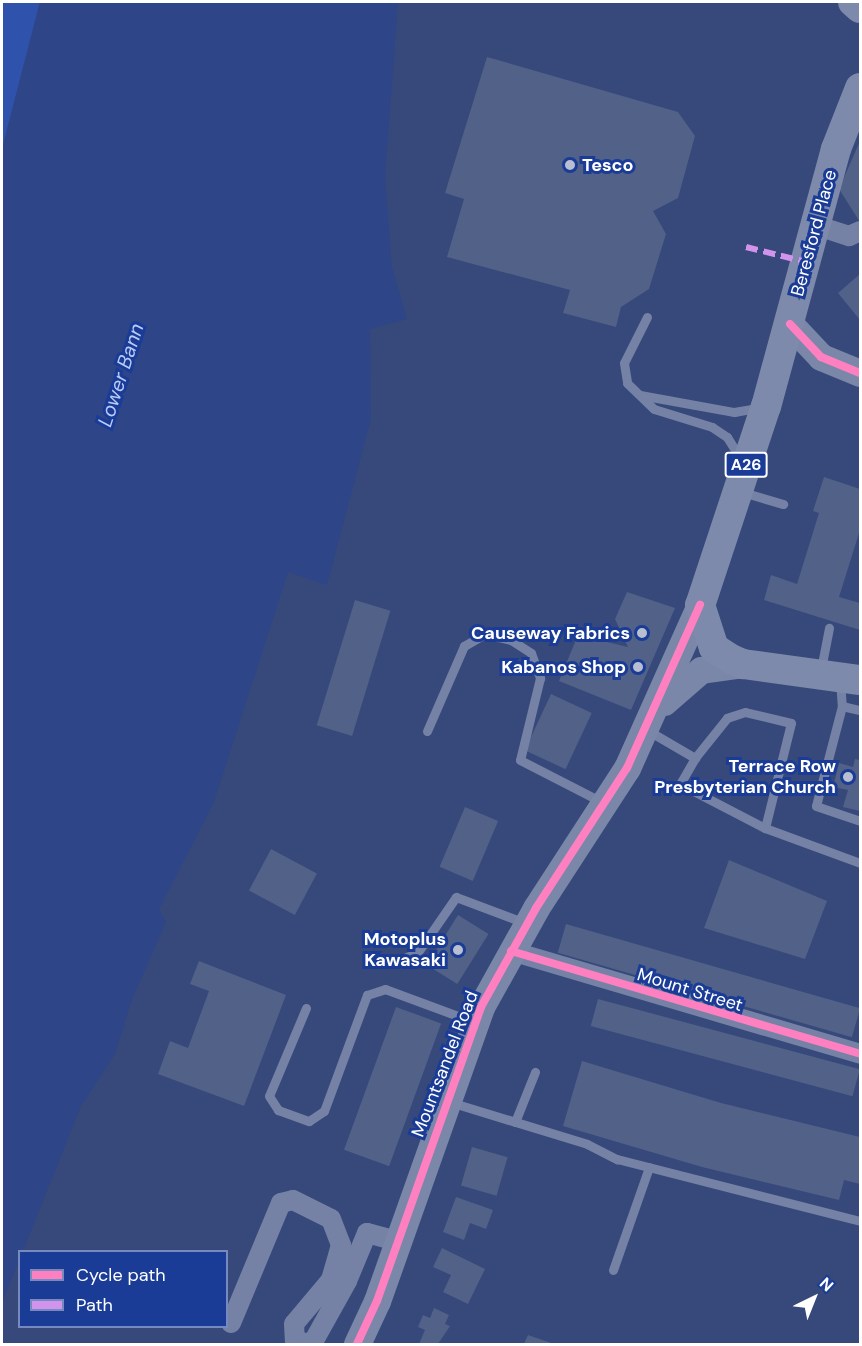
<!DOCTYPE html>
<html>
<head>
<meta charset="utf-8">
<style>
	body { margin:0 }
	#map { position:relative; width:862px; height:1346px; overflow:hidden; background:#36497a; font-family:"DM Sans",sans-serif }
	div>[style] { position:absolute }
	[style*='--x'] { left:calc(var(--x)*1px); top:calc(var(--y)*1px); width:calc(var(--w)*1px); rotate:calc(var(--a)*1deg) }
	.green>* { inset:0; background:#2f53ac }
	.water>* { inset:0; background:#2e4588 }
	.building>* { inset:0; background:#516188; transform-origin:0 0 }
	.lane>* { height:9px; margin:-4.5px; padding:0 4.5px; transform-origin:4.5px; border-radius:4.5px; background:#7582a5 }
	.street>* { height:20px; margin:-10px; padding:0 10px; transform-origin:10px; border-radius:10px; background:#7582a5 }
	.secondary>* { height:27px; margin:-13.5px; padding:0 13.5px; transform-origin:13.5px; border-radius:13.5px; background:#7a87a9 }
	.primary>* { height:30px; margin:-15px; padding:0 15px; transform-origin:15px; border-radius:15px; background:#7d8aab }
	.quiet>* { height:6px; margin-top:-3px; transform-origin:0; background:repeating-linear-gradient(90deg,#d193ec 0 12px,transparent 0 18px) }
	.cycleway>* { height:8px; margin:-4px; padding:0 4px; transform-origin:4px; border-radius:4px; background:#ff80c0 }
	.dots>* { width:16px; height:16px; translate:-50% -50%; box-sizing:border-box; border:3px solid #1a3c96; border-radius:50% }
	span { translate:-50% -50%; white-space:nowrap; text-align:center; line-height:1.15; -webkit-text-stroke:6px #1a3c96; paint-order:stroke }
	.shield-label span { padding:2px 4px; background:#1a3c96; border:2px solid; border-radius:4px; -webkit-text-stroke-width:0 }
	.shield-label { font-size:16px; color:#fff; font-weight:700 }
	.poi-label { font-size:18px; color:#fff; font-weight:700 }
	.left { translate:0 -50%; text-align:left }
	.right { translate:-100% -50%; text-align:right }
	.street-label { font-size:18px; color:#fff }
	.water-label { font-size:20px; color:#bacbf7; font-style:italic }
	.frame { position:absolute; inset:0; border:3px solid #fff; pointer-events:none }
	.legend { position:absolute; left:18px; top:1250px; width:210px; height:78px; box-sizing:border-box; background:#1a3c96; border:2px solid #768ac0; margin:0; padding:8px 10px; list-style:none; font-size:18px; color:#fff }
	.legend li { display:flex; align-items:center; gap:12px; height:30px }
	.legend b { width:30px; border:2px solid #768ac0 }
	.north { position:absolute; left:784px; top:1268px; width:60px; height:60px; -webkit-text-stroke:4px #1a3c96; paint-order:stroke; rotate:43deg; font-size:16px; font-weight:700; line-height:24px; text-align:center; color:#fff }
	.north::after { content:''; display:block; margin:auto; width:21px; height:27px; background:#fff; clip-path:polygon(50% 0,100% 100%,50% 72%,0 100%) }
</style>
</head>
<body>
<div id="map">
	<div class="green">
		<i style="clip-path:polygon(2px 2px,40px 2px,2px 149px)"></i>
	</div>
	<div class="water">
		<i style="clip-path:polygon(40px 2px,398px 2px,385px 177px,392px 267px,407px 319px,370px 329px,371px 419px,327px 585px,288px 572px,214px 802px,159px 909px,166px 922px,131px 1002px,115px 1054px,81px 1106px,2px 1303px,2px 149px)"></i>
	</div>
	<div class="building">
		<i style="clip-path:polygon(487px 57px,678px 112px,695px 136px,678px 198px,653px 211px,666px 234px,649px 289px,621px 307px,616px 327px,563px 313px,570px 290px,447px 257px,464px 199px,445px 193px)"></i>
		<i style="clip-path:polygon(860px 141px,860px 222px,839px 189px)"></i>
		<i style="clip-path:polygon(860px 274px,860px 320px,838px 293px)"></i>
		<i style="clip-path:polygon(824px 477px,860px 489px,860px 530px,839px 597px,860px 603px,860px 630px,764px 600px,771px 575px,797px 584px,819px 513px,813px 511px)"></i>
		<i style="clip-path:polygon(627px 592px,675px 608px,631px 710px,559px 681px,578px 635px,628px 647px,615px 619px)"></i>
		<i style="left:355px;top:600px;width:37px;height:131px;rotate:17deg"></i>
		<i style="left:551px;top:694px;width:45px;height:62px;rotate:25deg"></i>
		<i style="clip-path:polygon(855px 759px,860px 760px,860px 811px,843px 807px,848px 790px,833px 787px,839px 763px,853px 767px)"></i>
		<i style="left:465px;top:807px;width:36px;height:65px;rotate:23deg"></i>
		<i style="left:271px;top:849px;width:52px;height:47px;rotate:28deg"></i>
		<i style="clip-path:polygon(729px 860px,827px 901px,805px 959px,704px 928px)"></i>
		<i style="left:458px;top:915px;width:36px;height:59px;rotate:32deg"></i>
		<i style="left:566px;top:924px;width:306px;height:30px;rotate:16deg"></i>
		<i style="clip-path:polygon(199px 961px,286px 995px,244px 1106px,158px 1074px,170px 1041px,188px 1048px,209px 991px,190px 984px)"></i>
		<i style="left:598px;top:999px;width:271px;height:28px;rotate:15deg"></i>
		<i style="left:396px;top:1007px;width:48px;height:152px;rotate:20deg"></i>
		<i style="clip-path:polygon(582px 1061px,721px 1103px,860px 1137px,860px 1184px,844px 1180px,839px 1200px,702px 1167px,563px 1126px)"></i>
		<i style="left:472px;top:1147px;width:37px;height:40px;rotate:16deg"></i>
		<i style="clip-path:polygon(456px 1197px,493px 1210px,486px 1229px,470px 1223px,464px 1240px,443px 1232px)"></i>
		<i style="clip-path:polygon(442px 1248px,485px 1269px,468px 1304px,443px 1292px,451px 1275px,433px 1267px)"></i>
		<i style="clip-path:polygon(434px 1308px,449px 1315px,445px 1324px,450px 1326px,438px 1344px,419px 1344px,425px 1330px,418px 1327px,423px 1315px,430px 1318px)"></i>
		<i style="clip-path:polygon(528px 1335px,554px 1344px,524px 1344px)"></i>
	</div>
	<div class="lane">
		<i style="--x:647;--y:317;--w:51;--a:116.6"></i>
		<i style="--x:624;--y:363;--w:20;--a:81"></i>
		<i style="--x:627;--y:383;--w:37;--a:44"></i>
		<i style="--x:654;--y:409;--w:61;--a:17.2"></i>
		<i style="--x:712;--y:427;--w:18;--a:34"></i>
		<i style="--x:727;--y:437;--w:26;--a:58"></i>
		<i style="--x:640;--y:395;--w:96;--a:10.3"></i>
		<i style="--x:734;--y:412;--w:27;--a:-10"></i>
		<i style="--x:742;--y:492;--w:43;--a:16.3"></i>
		<i style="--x:821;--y:669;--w:42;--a:-79"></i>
		<i style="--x:840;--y:680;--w:26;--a:86"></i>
		<i style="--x:842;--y:706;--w:103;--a:104.6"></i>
		<i style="--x:816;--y:806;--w:46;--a:18.8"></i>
		<i style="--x:842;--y:706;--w:18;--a:13"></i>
		<i style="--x:647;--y:730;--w:56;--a:30.3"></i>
		<i style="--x:695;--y:758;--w:30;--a:120"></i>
		<i style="--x:680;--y:784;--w:96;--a:27.4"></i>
		<i style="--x:765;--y:828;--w:108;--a:-76.1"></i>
		<i style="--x:791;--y:723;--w:47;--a:-166.6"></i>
		<i style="--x:745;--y:712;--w:19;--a:162"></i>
		<i style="--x:727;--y:718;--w:51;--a:128.7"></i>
		<i style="--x:427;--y:731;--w:93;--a:-66.5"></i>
		<i style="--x:464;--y:646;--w:24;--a:-30"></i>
		<i style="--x:485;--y:634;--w:27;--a:13"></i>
		<i style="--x:511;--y:640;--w:24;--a:33"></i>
		<i style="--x:531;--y:653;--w:27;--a:70"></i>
		<i style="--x:540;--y:678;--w:84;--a:103.7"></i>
		<i style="--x:520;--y:760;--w:92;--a:27.1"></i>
		<i style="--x:765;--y:828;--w:101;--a:20.2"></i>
		<i style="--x:402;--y:959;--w:17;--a:-24"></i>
		<i style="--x:418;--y:952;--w:67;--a:-55.4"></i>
		<i style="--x:456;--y:897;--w:74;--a:20.6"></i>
		<i style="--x:306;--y:1008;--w:95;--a:112.8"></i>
		<i style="--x:269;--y:1096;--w:17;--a:57"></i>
		<i style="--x:278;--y:1110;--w:33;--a:20"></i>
		<i style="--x:309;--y:1121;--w:18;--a:-34"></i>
		<i style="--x:324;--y:1111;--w:124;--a:-69.7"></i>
		<i style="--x:367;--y:995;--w:19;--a:-18"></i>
		<i style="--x:385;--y:989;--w:95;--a:20.3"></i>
		<i style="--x:450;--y:1102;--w:143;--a:17"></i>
		<i style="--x:587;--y:1144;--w:34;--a:27"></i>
		<i style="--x:617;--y:1159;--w:251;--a:14.3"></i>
		<i style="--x:515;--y:1122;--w:54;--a:-68.2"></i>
		<i style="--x:613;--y:1270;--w:109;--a:-70.7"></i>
	</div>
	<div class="street">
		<i style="--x:815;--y:225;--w:36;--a:18"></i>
		<i style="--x:849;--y:236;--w:12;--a:-24"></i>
		<i style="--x:511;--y:951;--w:364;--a:16.4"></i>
		<i style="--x:231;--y:1323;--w:130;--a:-67.4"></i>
		<i style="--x:281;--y:1203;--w:12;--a:-14"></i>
		<i style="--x:293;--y:1200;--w:42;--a:26.6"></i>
		<i style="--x:331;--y:1219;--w:28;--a:69"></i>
		<i style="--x:341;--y:1245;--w:36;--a:106"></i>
		<i style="--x:331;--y:1280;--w:57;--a:130.1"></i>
		<i style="--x:294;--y:1324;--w:17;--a:87"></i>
		<i style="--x:295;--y:1341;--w:17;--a:10"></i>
		<i style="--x:312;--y:1344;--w:72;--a:-60.9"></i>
		<i style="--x:347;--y:1281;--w:52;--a:-67.4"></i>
		<i style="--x:367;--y:1233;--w:30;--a:15"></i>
	</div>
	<div class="secondary">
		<i style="--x:790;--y:324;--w:45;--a:46.8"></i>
		<i style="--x:821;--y:357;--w:42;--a:22.3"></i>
		<i style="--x:664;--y:702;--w:49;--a:-40.9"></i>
		<i style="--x:701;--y:670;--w:42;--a:-8.1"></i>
		<i style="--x:357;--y:1344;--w:47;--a:-65.1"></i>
		<i style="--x:377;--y:1301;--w:312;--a:-70.5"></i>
		<i style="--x:481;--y:1007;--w:113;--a:-60.9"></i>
		<i style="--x:536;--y:908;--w:167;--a:-57"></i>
		<i style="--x:627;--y:768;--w:179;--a:-65.9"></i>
	</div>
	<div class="primary">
		<i style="--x:853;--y:2;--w:9;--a:41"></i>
		<i style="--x:860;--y:88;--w:66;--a:111.5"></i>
		<i style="--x:836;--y:149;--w:266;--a:105.2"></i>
		<i style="--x:766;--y:406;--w:210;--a:108.3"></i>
		<i style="--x:700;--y:605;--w:45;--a:72"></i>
		<i style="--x:714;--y:648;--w:20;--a:33"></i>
		<i style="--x:731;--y:659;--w:13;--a:23"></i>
		<i style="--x:743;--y:664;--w:118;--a:7.8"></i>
	</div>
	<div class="quiet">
		<i style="--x:746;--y:247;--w:62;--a:14"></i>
	</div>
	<div class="cycleway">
		<i style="--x:790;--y:324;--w:45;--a:46.8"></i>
		<i style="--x:821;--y:357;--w:42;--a:22.3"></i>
		<i style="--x:511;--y:951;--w:364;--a:16.4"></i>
		<i style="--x:357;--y:1344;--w:47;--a:-65.1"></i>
		<i style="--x:377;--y:1301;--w:312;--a:-70.5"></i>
		<i style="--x:481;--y:1007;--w:113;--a:-60.9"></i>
		<i style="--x:536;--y:908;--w:167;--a:-57"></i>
		<i style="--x:627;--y:768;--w:179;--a:-65.9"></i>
	</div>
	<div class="dots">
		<i style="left:570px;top:165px;background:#b9bfd0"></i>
		<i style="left:642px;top:633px;background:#b9bfd0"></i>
		<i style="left:638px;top:667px;background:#b9bfd0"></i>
		<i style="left:848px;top:777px;background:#b9bfd0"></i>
		<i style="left:458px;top:950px;background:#b9bfd0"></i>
	</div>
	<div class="shield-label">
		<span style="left:746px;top:465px">A26</span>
	</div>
	<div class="poi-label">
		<span class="left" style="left:582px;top:165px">Tesco</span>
		<span class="right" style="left:630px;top:633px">Causeway Fabrics</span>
		<span class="right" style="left:626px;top:667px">Kabanos Shop</span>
		<span class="right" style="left:836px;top:777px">Terrace Row<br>Presbyterian Church</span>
		<span class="right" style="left:446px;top:950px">Motoplus<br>Kawasaki</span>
	</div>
	<div class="street-label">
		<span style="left:814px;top:233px;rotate:-75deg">Beresford Place</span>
		<span style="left:690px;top:990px;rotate:17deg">Mount Street</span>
		<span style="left:445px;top:1064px;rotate:-69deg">Mountsandel Road</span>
	</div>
	<div class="water-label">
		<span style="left:121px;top:375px;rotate:-72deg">Lower Bann</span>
	</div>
	<div class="frame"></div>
	<ul class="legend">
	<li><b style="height:8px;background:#ff80c0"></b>Cycle path</li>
	<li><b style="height:8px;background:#d193ec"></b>Path</li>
	</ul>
	<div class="north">N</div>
</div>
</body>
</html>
